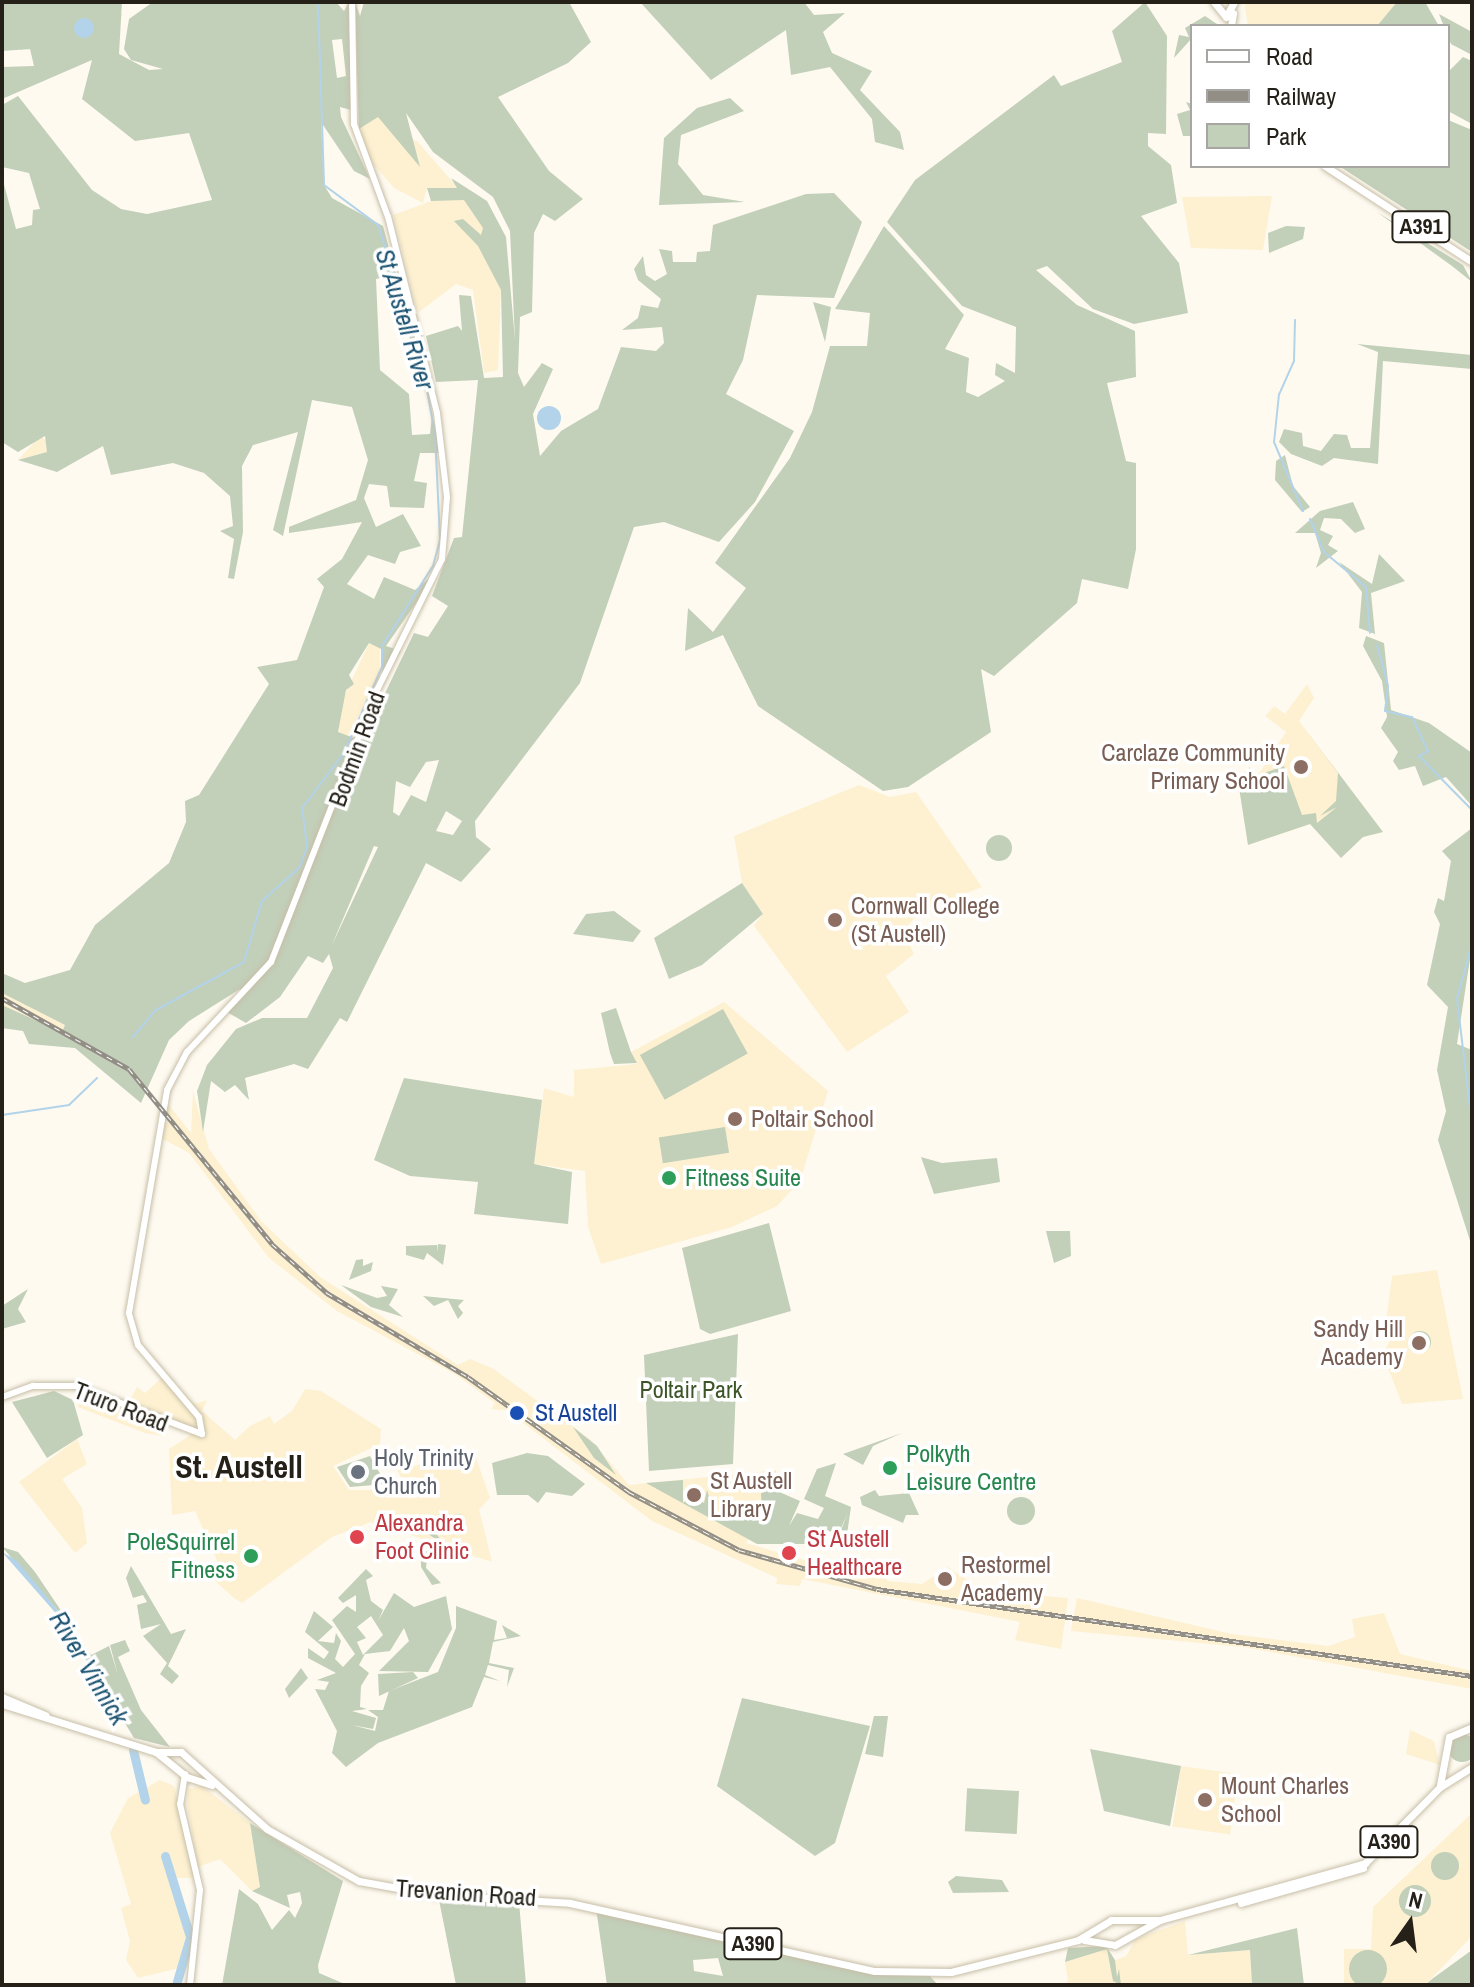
<!DOCTYPE html>
<html>
<head>
<meta charset="utf-8">
<style>
	body { margin:0 }
	#map { position:relative; width:1474px; height:1987px; overflow:hidden; background:#fefaf0; font-family:"Archivo Narrow",sans-serif }
	div>[style] { position:absolute }
	[style*='--x'] { left:calc(var(--x)*1px); top:calc(var(--y)*1px); width:calc(var(--w)*1px); rotate:calc(var(--a)*1deg) }
	.built>* { inset:0; background:#fdf1d1; transform-origin:0 0 }
	.green>* { inset:0; background:#c2cfb9; transform-origin:0 0 }
	.round { border-radius:50% }
	.water>* { inset:0; background:#b2d3e9 }
	.stream>* { height:2px; margin:-1px; padding:0 1px; transform-origin:1px; border-radius:1px; background:#b2d3e9 }
	.river>* { height:9px; margin:-4.5px; padding:0 4.5px; transform-origin:4.5px; border-radius:4.5px; background:#b2d3e9 }
	.roads { filter:drop-shadow(0 0 2px #c7bea7) drop-shadow(0 0 2px #c7bea7) }
	.secondary>* { height:6px; margin:-3px; padding:0 3px; transform-origin:3px; border-radius:3px; background:#fff }
	.trunk>* { height:7px; margin:-3.5px; padding:0 3.5px; transform-origin:3.5px; border-radius:3.5px; background:#fff }
	.rail>* { height:5px; margin-top:-2.5px; transform-origin:0; background:repeating-linear-gradient(90deg,#fff 0 6px,#928e85 0 12px); box-sizing:border-box; border-block:2px solid #928e85 }
	.dots>* { width:22px; height:22px; translate:-50% -50%; box-sizing:border-box; border:4px solid #fff; border-radius:50% }
	span { translate:-50% -50%; white-space:nowrap; text-align:center; line-height:1.15; -webkit-text-stroke:7px #fff; paint-order:stroke }
	.shield-label span { padding:2px 6px; background:#fff; border:2px solid; border-radius:6px; -webkit-text-stroke-width:0 }
	.shield-label { font-size:22px; color:#252118; font-weight:700 }
	.street-label { font-size:24px; color:#252118 }
	.education-label { font-size:24px; color:#785e54 }
	.right { translate:-100% -50%; text-align:right }
	.left { translate:0 -50%; text-align:left }
	.leisure-label { font-size:24px; color:#27864d }
	.park-label { font-size:24px; color:#3d5527 }
	.transit-label { font-size:24px; color:#164399 }
	.worship-label { font-size:24px; color:#5b616d }
	.health-label { font-size:24px; color:#be3a42 }
	.water-label { font-size:26px; color:#1e5574; font-style:italic }
	.district-label { font-size:32px; color:#252118; font-weight:700 }
	.frame { position:absolute; inset:0; border:4px solid #252118; pointer-events:none }
	.legend { position:absolute; left:1190px; top:24px; width:260px; height:144px; box-sizing:border-box; background:#fff; border:2px solid #a8a6a3; margin:0; padding:10px 14px; list-style:none; font-size:24px; color:#252118 }
	.legend li { display:flex; align-items:center; gap:16px; height:40px }
	.legend b { width:40px; border:2px solid #a8a6a3 }
	.north { position:absolute; left:1370px; top:1883px; width:80px; height:80px; -webkit-text-stroke:6px #fff; paint-order:stroke; rotate:14deg; font-size:22px; font-weight:700; line-height:32px; text-align:center; color:#252118 }
	.north::after { content:''; display:block; margin:auto; width:28px; height:36px; background:#252118; clip-path:polygon(50% 0,100% 100%,50% 72%,0 100%) }
</style>
</head>
<body>
<div id="map">
	<div class="built">
		<i style="clip-path:polygon(1244px 2px,1397px 2px,1377px 26px,1248px 26px)"></i>
		<i style="clip-path:polygon(378px 116px,401px 138px,417px 141px,458px 188px,427px 188px,423px 203px,394px 188px,368px 158px,359px 129px)"></i>
		<i style="clip-path:polygon(1272px 196px,1263px 250px,1191px 248px,1182px 197px)"></i>
		<i style="clip-path:polygon(437px 199px,467px 200px,488px 225px,487px 260px,501px 290px,498px 370px,484px 373px,473px 290px,456px 284px,419px 312px,416px 308px,393px 215px)"></i>
		<i style="clip-path:polygon(40px 436px,51px 444px,47px 452px,18px 460px)"></i>
		<i style="clip-path:polygon(369px 643px,380px 649px,379px 678px,348px 736px,338px 733px,343px 699px)"></i>
		<i style="clip-path:polygon(1307px 684px,1314px 698px,1299px 721px,1383px 832px,1363px 837px,1341px 858px,1310px 824px,1248px 845px,1238px 781px,1260px 772px,1286px 732px,1265px 716px,1274px 706px,1285px 714px)"></i>
		<i style="clip-path:polygon(859px 785px,890px 797px,916px 792px,982px 887px,919px 912px,903px 932px,914px 954px,886px 976px,909px 1012px,847px 1052px,754px 926px,763px 914px,742px 883px,734px 836px)"></i>
		<i style="clip-path:polygon(2px 993px,65px 1025px,62px 1032px,2px 1005px)"></i>
		<i style="clip-path:polygon(724px 1002px,828px 1091px,800px 1181px,777px 1206px,732px 1227px,601px 1264px,588px 1227px,585px 1171px,534px 1164px,544px 1088px,574px 1097px,574px 1070px,637px 1064px,631px 1052px)"></i>
		<i style="clip-path:polygon(193px 1091px,209px 1149px,261px 1221px,320px 1277px,458px 1365px,470px 1359px,492px 1368px,590px 1439px,629px 1485px,776px 1470px,777px 1491px,746px 1543px,848px 1573px,886px 1568px,887px 1581px,922px 1584px,948px 1567px,970px 1582px,966px 1589px,1068px 1598px,1061px 1649px,1015px 1640px,1020px 1622px,802px 1579px,800px 1586px,776px 1584px,777px 1578px,652px 1521px,506px 1410px,491px 1409px,495px 1403px,455px 1374px,337px 1311px,269px 1258px,189px 1153px,161px 1138px,168px 1104px,191px 1133px)"></i>
		<i style="clip-path:polygon(1437px 1270px,1463px 1399px,1402px 1404px,1383px 1355px,1392px 1336px,1386px 1322px,1392px 1276px)"></i>
		<i style="clip-path:polygon(165px 1375px,194px 1404px,207px 1400px,202px 1411px,235px 1440px,250px 1426px,270px 1416px,274px 1424px,292px 1411px,305px 1389px,321px 1391px,381px 1429px,380px 1444px,333px 1466px,349px 1490px,383px 1490px,403px 1481px,397px 1470px,474px 1452px,490px 1498px,479px 1509px,492px 1562px,371px 1522px,332px 1537px,242px 1603px,234px 1598px,210px 1576px,220px 1567px,195px 1511px,172px 1515px,169px 1449px,192px 1434px,167px 1422px,162px 1436px,145px 1433px,78px 1407px,81px 1389px,126px 1407px,137px 1387px,145px 1393px)"></i>
		<i style="clip-path:polygon(77px 1439px,87px 1464px,62px 1479px,82px 1508px,87px 1543px,75px 1553px,19px 1482px)"></i>
		<i style="clip-path:polygon(1077px 1598px,1232px 1634px,1328px 1646px,1355px 1637px,1352px 1619px,1384px 1613px,1400px 1654px,1472px 1671px,1472px 1689px,1243px 1647px,1071px 1631px)"></i>
		<i style="clip-path:polygon(1410px 1730px,1434px 1741px,1440px 1765px,1406px 1754px)"></i>
		<i style="left:1181px;top:1766px;width:58px;height:61px;rotate:8deg"></i>
		<i style="clip-path:polygon(160px 1780px,174px 1786px,196px 1878px,169px 1878px,186px 1932px,179px 1968px,138px 1978px,126px 1960px,130px 1941px,121px 1908px,131px 1904px,110px 1833px,128px 1798px)"></i>
		<i style="clip-path:polygon(202px 1786px,250px 1823px,260px 1887px,252px 1891px,220px 1859px,198px 1867px,187px 1805px,188px 1789px)"></i>
		<i style="clip-path:polygon(1472px 1813px,1472px 1936px,1425px 1985px,1344px 1985px,1344px 1949px,1371px 1949px,1373px 1907px)"></i>
		<i style="clip-path:polygon(1185px 1921px,1188px 1955px,1250px 1950px,1252px 1985px,1060px 1985px,1068px 1982px,1065px 1962px,1107px 1948px,1113px 1961px,1126px 1956px,1136px 1939px)"></i>
	</div>
	<div class="green">
		<i style="clip-path:polygon(evenodd,2px 2px,122px 2px,119px 54px,149px 70px,163px 69px,131px 60px,124px 49px,129px 19px,153px 2px,336px 2px,344px 11px,349px 2px,351px 110px,340px 107px,341px 117px,370px 179px,354px 171px,321px 122px,324px 185px,332px 198px,383px 226px,433px 411px,390px 276px,376px 279px,380px 370px,409px 394px,412px 435px,430px 434px,432px 415px,441px 453px,420px 453px,414px 481px,427px 483px,424px 508px,390px 507px,387px 486px,369px 484px,364px 498px,376px 527px,403px 514px,421px 546px,400px 552px,395px 564px,368px 555px,347px 584px,374px 599px,384px 577px,415px 590px,439px 570px,386px 646px,401px 651px,382px 682px,383px 650px,369px 643px,349px 675px,354px 684px,346px 690px,338px 732px,362px 741px,414px 633px,428px 637px,448px 606px,432px 596px,454px 538px,462px 537px,478px 380px,436px 382px,426px 336px,458px 326px,462px 331px,459px 295px,471px 296px,484px 378px,503px 377px,501px 290px,478px 246px,454px 221px,463px 219px,481px 235px,483px 228px,464px 200px,431px 201px,427px 188px,457px 188px,451px 178px,487px 201px,506px 237px,515px 340px,510px 231px,493px 197px,433px 152px,406px 113px,420px 167px,378px 117px,359px 129px,355px 2px,360px 16px,364px 2px,569px 2px,591px 42px,568px 63px,498px 97px,549px 171px,583px 199px,555px 221px,543px 214px,534px 233px,532px 312px,520px 317px,518px 373px,524px 387px,542px 363px,553px 369px,533px 414px,540px 456px,561px 431px,598px 409px,621px 347px,656px 351px,664px 343px,662px 327px,622px 330px,638px 318px,641px 305px,658px 308px,661px 299px,638px 280px,634px 269px,643px 256px,646px 275px,655px 281px,667px 274px,659px 249px,672px 251px,673px 262px,696px 262px,697px 252px,710px 251px,713px 225px,806px 194px,834px 193px,862px 222px,834px 298px,757px 295px,743px 360px,726px 394px,794px 431px,755px 502px,719px 542px,664px 522px,634px 527px,580px 683px,475px 821px,476px 837px,491px 849px,461px 882px,426px 863px,347px 1022px,340px 1018px,308px 1069px,294px 1064px,245px 1078px,249px 1100px,235px 1085px,225px 1092px,211px 1081px,203px 1132px,197px 1091px,207px 1065px,236px 1029px,262px 1018px,307px 1018px,333px 968px,329px 954px,323px 963px,308px 956px,280px 997px,246px 1023px,227px 1012px,244px 996px,240px 989px,189px 1021px,169px 1040px,141px 1103px,75px 1048px,29px 1044px,23px 1031px,2px 1028px,2px 1005px,62px 1032px,65px 1025px,2px 993px,2px 973px,25px 983px,70px 970px,95px 925px,169px 863px,186px 822px,185px 801px,199px 795px,269px 684px,257px 667px,297px 660px,324px 587px,317px 579px,342px 559px,362px 522px,289px 533px,289px 527px,356px 500px,368px 460px,352px 407px,312px 400px,283px 536px,273px 530px,298px 432px,253px 445px,242px 466px,243px 532px,234px 579px,228px 578px,234px 539px,220px 531px,233px 526px,230px 496px,204px 473px,173px 463px,111px 475px,103px 446px,57px 472px,18px 460px,47px 452px,45px 436px,18px 452px,2px 442px,2px 177px,16px 229px,32px 225px,33px 210px,40px 209px,29px 173px,2px 167px,2px 105px,18px 96px,92px 190px,121px 209px,147px 214px,212px 200px,189px 133px,135px 141px,82px 99px,92px 60px,2px 99px,2px 67px,34px 66px,30px 49px,2px 51px,2px 2px,342px 39px,346px 76px,337px 78px,332px 40px,342px 39px,2px 2px,439px 760px,426px 802px,411px 795px,399px 816px,393px 812px,396px 781px,410px 787px,426px 762px,439px 760px,2px 2px,446px 811px,462px 821px,453px 835px,436px 831px,446px 811px,2px 2px,374px 846px,378px 847px,331px 947px,374px 846px)"></i>
		<i style="clip-path:polygon(640px 2px,804px 2px,814px 15px,845px 13px,823px 32px,832px 53px,872px 71px,860px 90px,900px 132px,904px 150px,875px 142px,872px 119px,830px 67px,791px 75px,786px 30px,711px 80px)"></i>
		<i style="clip-path:polygon(1145px 2px,1167px 36px,1166px 134px,1148px 133px,1148px 146px,1171px 165px,1177px 203px,1141px 216px,1179px 263px,1188px 313px,1134px 324px,1093px 309px,1047px 266px,1036px 270px,1077px 305px,1135px 331px,1136px 377px,1107px 383px,1126px 461px,1136px 463px,1136px 549px,1128px 589px,1082px 579px,1077px 603px,994px 676px,981px 669px,991px 732px,908px 787px,883px 791px,758px 706px,723px 635px,685px 651px,688px 608px,713px 632px,746px 588px,715px 563px,790px 458px,812px 412px,830px 346px,867px 346px,870px 313px,835px 309px,884px 226px,964px 315px,945px 349px,969px 358px,966px 392px,978px 397px,1005px 381px,995px 375px,996px 363px,1015px 373px,1016px 327px,962px 306px,887px 222px,915px 180px,1054px 75px,1061px 86px,1122px 62px,1112px 31px)"></i>
		<i style="clip-path:polygon(1397px 2px,1425px 2px,1439px 26px,1377px 26px)"></i>
		<i style="clip-path:polygon(1439px 14px,1472px 32px,1472px 55px,1451px 44px)"></i>
		<i style="clip-path:polygon(1205px 16px,1220px 26px,1192px 26px,1192px 38px,1174px 58px,1179px 35px,1189px 37px,1185px 28px)"></i>
		<i style="clip-path:polygon(1463px 57px,1472px 61px,1472px 124px,1448px 111px,1448px 72px)"></i>
		<i style="clip-path:polygon(730px 98px,744px 111px,681px 135px,678px 164px,703px 195px,745px 202px,659px 205px,664px 138px,697px 108px)"></i>
		<i style="clip-path:polygon(1186px 102px,1192px 104px,1192px 136px,1183px 136px,1177px 114px,1190px 110px)"></i>
		<i style="clip-path:polygon(1448px 120px,1472px 130px,1472px 252px,1339px 166px,1448px 166px)"></i>
		<i style="clip-path:polygon(1377px 212px,1463px 265px,1472px 282px,1452px 266px)"></i>
		<i style="clip-path:polygon(1286px 226px,1305px 227px,1303px 239px,1269px 253px,1268px 233px)"></i>
		<i style="clip-path:polygon(813px 302px,831px 307px,825px 342px)"></i>
		<i style="clip-path:polygon(1357px 344px,1472px 355px,1472px 369px,1383px 361px,1378px 464px,1334px 458px,1322px 466px,1291px 454px,1279px 442px,1284px 429px,1302px 433px,1303px 446px,1321px 451px,1334px 434px,1347px 435px,1351px 448px,1370px 448px,1378px 352px)"></i>
		<i style="clip-path:polygon(1285px 455px,1293px 486px,1310px 507px,1302px 512px,1275px 480px,1276px 461px)"></i>
		<i style="clip-path:polygon(1353px 502px,1365px 529px,1355px 533px,1341px 519px,1324px 518px,1320px 530px,1333px 536px,1328px 545px,1338px 551px,1316px 568px,1321px 553px,1315px 533px,1295px 533px,1320px 511px)"></i>
		<i style="clip-path:polygon(1379px 554px,1405px 581px,1371px 593px,1375px 634px,1359px 628px,1362px 592px,1339px 562px,1372px 584px)"></i>
		<i style="clip-path:polygon(1366px 636px,1384px 643px,1391px 710px,1429px 723px,1472px 753px,1472px 806px,1446px 777px,1423px 786px,1415px 766px,1399px 770px,1393px 761px,1398px 752px,1381px 728px,1387px 717px,1382px 681px,1363px 646px)"></i>
		<i style="clip-path:polygon(1302px 725px,1383px 832px,1363px 837px,1341px 858px,1310px 824px,1248px 845px,1238px 781px,1250px 767px,1250px 778px,1284px 766px,1302px 815px,1316px 813px,1317px 823px,1337px 807px,1320px 816px,1336px 801px,1338px 773px)"></i>
		<i style="clip-path:polygon(1472px 828px,1472px 946px,1457px 1044px,1472px 1050px,1472px 1247px,1438px 1140px,1446px 1111px,1437px 1070px,1448px 1007px,1427px 985px,1440px 924px,1434px 912px,1438px 898px,1444px 901px,1451px 861px,1442px 851px)"></i>
		<i class="round" style="left:986px;top:835px;width:26px;height:26px"></i>
		<i style="clip-path:polygon(742px 883px,763px 914px,702px 965px,669px 979px,654px 938px)"></i>
		<i style="clip-path:polygon(614px 911px,641px 931px,633px 942px,573px 934px,586px 914px)"></i>
		<i style="clip-path:polygon(616px 1008px,631px 1052px,637px 1063px,614px 1064px,610px 1053px,601px 1013px)"></i>
		<i style="left:723px;top:1009px;width:51px;height:95px;rotate:61deg"></i>
		<i style="clip-path:polygon(404px 1078px,542px 1100px,534px 1164px,572px 1172px,568px 1224px,474px 1214px,478px 1182px,410px 1176px,374px 1160px)"></i>
		<i style="left:725px;top:1127px;width:26px;height:67px;rotate:81deg"></i>
		<i style="clip-path:polygon(921px 1157px,942px 1163px,997px 1158px,1000px 1182px,934px 1194px)"></i>
		<i style="clip-path:polygon(769px 1223px,791px 1311px,710px 1334px,700px 1329px,682px 1248px)"></i>
		<i style="clip-path:polygon(1046px 1231px,1070px 1231px,1071px 1256px,1054px 1263px)"></i>
		<i style="clip-path:polygon(438px 1244px,446px 1245px,443px 1265px,427px 1253px,424px 1260px,406px 1255px,406px 1246px,437px 1245px,437px 1252px)"></i>
		<i style="clip-path:polygon(363px 1259px,363px 1266px,373px 1262px,371px 1271px,349px 1280px,356px 1260px)"></i>
		<i style="clip-path:polygon(341px 1285px,377px 1298px,387px 1296px,381px 1286px,398px 1289px,389px 1305px,403px 1317px,371px 1307px)"></i>
		<i style="clip-path:polygon(28px 1289px,18px 1309px,26px 1322px,2px 1329px,2px 1306px)"></i>
		<i style="clip-path:polygon(423px 1296px,464px 1300px,458px 1306px,463px 1313px,458px 1319px,448px 1300px,434px 1306px)"></i>
		<i class="round" style="left:1409px;top:1331px;width:22px;height:22px"></i>
		<i style="clip-path:polygon(738px 1334px,733px 1464px,649px 1471px,644px 1355px)"></i>
		<i style="clip-path:polygon(54px 1391px,73px 1400px,83px 1435px,47px 1458px,12px 1402px)"></i>
		<i style="clip-path:polygon(573px 1427px,597px 1446px,616px 1475px,594px 1458px)"></i>
		<i style="clip-path:polygon(902px 1433px,873px 1446px,863px 1465px,843px 1454px)"></i>
		<i style="clip-path:polygon(527px 1453px,548px 1456px,585px 1484px,572px 1496px,546px 1492px,538px 1503px,528px 1495px,497px 1495px,492px 1463px)"></i>
		<i style="clip-path:polygon(370px 1456px,386px 1484px,350px 1487px,337px 1467px)"></i>
		<i style="clip-path:polygon(836px 1463px,825px 1496px,851px 1507px,847px 1534px,840px 1533px,848px 1512px,839px 1533px,811px 1528px,807px 1544px,757px 1544px,646px 1483px,683px 1480px,683px 1503px,693px 1496px,704px 1503px,707px 1490px,715px 1517px,762px 1517px,761px 1493px,773px 1489px,776px 1470px,777px 1491px,800px 1501px,789px 1526px,797px 1513px,818px 1519px,824px 1508px,804px 1499px,817px 1469px)"></i>
		<i style="clip-path:polygon(875px 1490px,879px 1496px,909px 1493px,919px 1515px,906px 1515px,903px 1523px,862px 1505px,860px 1497px)"></i>
		<i class="round" style="left:1007px;top:1497px;width:28px;height:28px"></i>
		<i style="clip-path:polygon(443px 1510px,446px 1516px,462px 1514px,430px 1526px,445px 1545px,422px 1530px)"></i>
		<i style="clip-path:polygon(2px 1547px,18px 1552px,35px 1572px,91px 1655px,109px 1646px,118px 1675px,110px 1645px,125px 1640px,130px 1651px,118px 1657px,141px 1710px,170px 1747px,134px 1738px,59px 1612px)"></i>
		<i style="clip-path:polygon(431px 1548px,436px 1560px,427px 1559px,426px 1568px,441px 1583px,432px 1585px,421px 1567px,421px 1554px)"></i>
		<i style="clip-path:polygon(131px 1566px,171px 1634px,186px 1629px,168px 1666px,179px 1676px,172px 1684px,160px 1674px,167px 1663px,143px 1636px,161px 1624px,141px 1629px,137px 1605px,147px 1602px,143px 1595px,133px 1598px,126px 1578px)"></i>
		<i style="clip-path:polygon(evenodd,366px 1569px,373px 1576px,366px 1580px,371px 1601px,383px 1610px,378px 1621px,394px 1593px,414px 1607px,446px 1596px,452px 1629px,428px 1672px,379px 1671px,409px 1641px,404px 1628px,390px 1651px,365px 1654px,359px 1665px,369px 1673px,361px 1686px,360px 1707px,367px 1709px,352px 1711px,376px 1718px,373px 1729px,352px 1725px,375px 1731px,378px 1717px,368px 1710px,383px 1710px,389px 1691px,438px 1672px,456px 1628px,456px 1606px,497px 1621px,494px 1640px,507px 1638px,502px 1625px,521px 1636px,493px 1642px,489px 1663px,514px 1668px,507px 1687px,509px 1670px,488px 1665px,485px 1675px,500px 1681px,484px 1677px,472px 1707px,378px 1743px,346px 1767px,332px 1753px,337px 1731px,315px 1689px,325px 1690px,329px 1682px,317px 1680px,336px 1673px,308px 1658px,308px 1648px,324px 1659px,329px 1652px,305px 1632px,314px 1611px,333px 1627px,318px 1641px,334px 1643px,336px 1633px,341px 1641px,335px 1659px,343px 1667px,355px 1654px,332px 1620px,347px 1606px,356px 1612px,356px 1595px,343px 1603px,338px 1598px,366px 1569px,371px 1616px,383px 1635px,363px 1655px,357px 1642px,366px 1638px,357px 1627px,371px 1616px)"></i>
		<i style="clip-path:polygon(301px 1668px,308px 1678px,289px 1698px,285px 1689px)"></i>
		<i style="clip-path:polygon(378px 1674px,413px 1672px,418px 1678px,379px 1696px)"></i>
		<i style="clip-path:polygon(742px 1698px,870px 1726px,835px 1843px,815px 1856px,717px 1786px)"></i>
		<i style="clip-path:polygon(874px 1716px,888px 1716px,883px 1757px,865px 1754px)"></i>
		<i class="round" style="left:1448px;top:1734px;width:28px;height:28px"></i>
		<i style="clip-path:polygon(1090px 1749px,1181px 1766px,1170px 1826px,1104px 1811px)"></i>
		<i style="left:1019px;top:1791px;width:43px;height:52px;rotate:93deg"></i>
		<i style="clip-path:polygon(250px 1823px,343px 1881px,318px 1965px,319px 1973px,347px 1985px,222px 1985px,239px 1889px,258px 1904px,272px 1930px,289px 1910px,295px 1918px,302px 1903px,300px 1892px,287px 1895px,290px 1908px,252px 1891px,260px 1887px)"></i>
		<i class="round" style="left:1431px;top:1852px;width:28px;height:28px"></i>
		<i style="clip-path:polygon(956px 1876px,1002px 1880px,1009px 1892px,953px 1893px,948px 1882px)"></i>
		<i class="round" style="left:1399px;top:1885px;width:32px;height:32px"></i>
		<i style="clip-path:polygon(439px 1900px,519px 1902px,526px 1985px,456px 1985px)"></i>
		<i style="clip-path:polygon(evenodd,596px 1908px,900px 1974px,928px 1974px,938px 1985px,607px 1985px,596px 1908px,718px 1958px,723px 1976px,694px 1971px,693px 1960px,718px 1958px)"></i>
		<i style="clip-path:polygon(1297px 1928px,1304px 1985px,1252px 1985px,1250px 1950px,1188px 1955px)"></i>
		<i style="clip-path:polygon(1106px 1946px,1115px 1960px,1117px 1977px,1119px 1969px,1121px 1985px,1113px 1981px,1107px 1949px,1065px 1962px,1068px 1948px)"></i>
		<i class="round" style="left:1349px;top:1950px;width:38px;height:38px"></i>
		<i style="clip-path:polygon(1472px 1950px,1472px 1985px,1425px 1985px,1432px 1979px)"></i>
	</div>
	<div class="water">
		<i class="round" style="left:74px;top:18px;width:20px;height:20px"></i>
		<i class="round" style="left:537px;top:406px;width:24px;height:24px"></i>
		<i style="clip-path:polygon(2px 1552px,17px 1561px,59px 1612px,134px 1738px,60px 1618px)"></i>
	</div>
	<div class="stream">
		<i style="--x:318;--y:2;--w:183;--a:88.1"></i>
		<i style="--x:324;--y:185;--w:67;--a:36.5"></i>
		<i style="--x:378;--y:225;--w:138;--a:72.2"></i>
		<i style="--x:1295;--y:320;--w:41;--a:91.4"></i>
		<i style="--x:1294;--y:361;--w:36;--a:114"></i>
		<i style="--x:1279;--y:394;--w:48;--a:95.9"></i>
		<i style="--x:1274;--y:442;--w:75;--a:67.2"></i>
		<i style="--x:1310;--y:519;--w:36;--a:67"></i>
		<i style="--x:1324;--y:552;--w:55;--a:39.8"></i>
		<i style="--x:1366;--y:587;--w:46;--a:85"></i>
		<i style="--x:1377;--y:645;--w:42;--a:75"></i>
		<i style="--x:1388;--y:686;--w:25;--a:97"></i>
		<i style="--x:1385;--y:711;--w:28;--a:13"></i>
		<i style="--x:1412;--y:717;--w:38;--a:65"></i>
		<i style="--x:1428;--y:751;--w:10;--a:151"></i>
		<i style="--x:1419;--y:756;--w:76;--a:45.5"></i>
		<i style="--x:382;--y:646;--w:95;--a:-57.5"></i>
		<i style="--x:433;--y:566;--w:28;--a:-75"></i>
		<i style="--x:440;--y:539;--w:105;--a:-92.7"></i>
		<i style="--x:435;--y:434;--w:61;--a:-100.4"></i>
		<i style="--x:1472;--y:943;--w:58;--a:105"></i>
		<i style="--x:1457;--y:999;--w:126;--a:83.2"></i>
		<i style="--x:133;--y:1037;--w:35;--a:-50"></i>
		<i style="--x:156;--y:1010;--w:100;--a:-28.6"></i>
		<i style="--x:244;--y:962;--w:64;--a:-73.6"></i>
		<i style="--x:262;--y:901;--w:51;--a:-41.8"></i>
		<i style="--x:300;--y:867;--w:21;--a:-71"></i>
		<i style="--x:307;--y:847;--w:39;--a:-97"></i>
		<i style="--x:302;--y:808;--w:69;--a:-52.6"></i>
		<i style="--x:344;--y:753;--w:94;--a:-66.2"></i>
		<i style="--x:382;--y:667;--w:18;--a:-90"></i>
		<i style="--x:2;--y:1115;--w:68;--a:-8.5"></i>
		<i style="--x:69;--y:1105;--w:39;--a:-44"></i>
	</div>
	<div class="river">
		<i style="--x:133;--y:1750;--w:51;--a:76.5"></i>
		<i style="--x:165;--y:1856;--w:85;--a:72.8"></i>
		<i style="--x:190;--y:1937;--w:50;--a:106.3"></i>
	</div>
	<div class="roads">
		<div class="secondary">
			<i style="--x:2;--y:1397;--w:33;--a:-20"></i>
			<i style="--x:33;--y:1386;--w:43;--a:0"></i>
			<i style="--x:76;--y:1386;--w:135;--a:20.9"></i>
			<i style="--x:202;--y:1434;--w:17;--a:-100"></i>
			<i style="--x:199;--y:1417;--w:94;--a:-130.3"></i>
			<i style="--x:138;--y:1345;--w:33;--a:-106"></i>
			<i style="--x:129;--y:1313;--w:226;--a:-80.3"></i>
			<i style="--x:167;--y:1090;--w:43;--a:-62.2"></i>
			<i style="--x:187;--y:1052;--w:123;--a:-47"></i>
			<i style="--x:271;--y:962;--w:292;--a:-68.7"></i>
			<i style="--x:377;--y:690;--w:146;--a:-63.6"></i>
			<i style="--x:442;--y:559;--w:62;--a:-85.4"></i>
			<i style="--x:447;--y:497;--w:85;--a:-96.8"></i>
			<i style="--x:437;--y:413;--w:202;--a:-104"></i>
			<i style="--x:388;--y:217;--w:99;--a:-110.1"></i>
			<i style="--x:354;--y:124;--w:122;--a:-90.9"></i>
			<i style="--x:185;--y:1774;--w:30;--a:99"></i>
			<i style="--x:180;--y:1804;--w:88;--a:76.9"></i>
			<i style="--x:200;--y:1890;--w:96;--a:96"></i>
		</div>
		<div class="trunk">
			<i style="--x:1214;--y:2;--w:19;--a:51"></i>
			<i style="--x:1226;--y:17;--w:17;--a:-62"></i>
			<i style="--x:1231;--y:26;--w:13;--a:-81"></i>
			<i style="--x:1325;--y:166;--w:176;--a:33.1"></i>
			<i style="--x:2;--y:1697;--w:47;--a:22.7"></i>
			<i style="--x:2;--y:1704;--w:161;--a:17.3"></i>
			<i style="--x:156;--y:1752;--w:40;--a:39"></i>
			<i style="--x:187;--y:1777;--w:26;--a:18"></i>
			<i style="--x:156;--y:1752;--w:25;--a:0"></i>
			<i style="--x:181;--y:1752;--w:115;--a:41.8"></i>
			<i style="--x:267;--y:1829;--w:106;--a:29.5"></i>
			<i style="--x:359;--y:1881;--w:79;--a:10.2"></i>
			<i style="--x:437;--y:1895;--w:133;--a:3.4"></i>
			<i style="--x:570;--y:1903;--w:312;--a:12.6"></i>
			<i style="--x:875;--y:1971;--w:76;--a:0.8"></i>
			<i style="--x:951;--y:1972;--w:131;--a:-14.1"></i>
			<i style="--x:1078;--y:1940;--w:39;--a:-31"></i>
			<i style="--x:1111;--y:1920;--w:49;--a:0"></i>
			<i style="--x:1440;--y:1785;--w:49;--a:-79.4"></i>
			<i style="--x:1449;--y:1737;--w:25;--a:-23"></i>
			<i style="--x:1386;--y:1852;--w:32;--a:-46"></i>
			<i style="--x:1241;--y:1903;--w:127;--a:-16"></i>
			<i style="--x:1084;--y:1940;--w:31;--a:9"></i>
			<i style="--x:1115;--y:1945;--w:51;--a:-29.1"></i>
			<i style="--x:1160;--y:1920;--w:213;--a:-15.5"></i>
			<i style="--x:1365;--y:1863;--w:107;--a:-45.4"></i>
			<i style="--x:1440;--y:1787;--w:38;--a:-32"></i>
		</div>
	</div>
	<div class="rail">
		<i style="--x:2;--y:998;--w:145;--a:29.2"></i>
		<i style="--x:129;--y:1069;--w:226;--a:50.7"></i>
		<i style="--x:272;--y:1244;--w:74;--a:41.7"></i>
		<i style="--x:327;--y:1293;--w:164;--a:30.8"></i>
		<i style="--x:468;--y:1377;--w:198;--a:35.5"></i>
		<i style="--x:629;--y:1492;--w:124;--a:27.8"></i>
		<i style="--x:739;--y:1550;--w:143;--a:15.8"></i>
		<i style="--x:877;--y:1589;--w:601;--a:8.32"></i>
	</div>
	<div class="dots">
		<i style="left:1301px;top:767px;background:#8d6e63"></i>
		<i style="left:835px;top:920px;background:#8d6e63"></i>
		<i style="left:735px;top:1119px;background:#8d6e63"></i>
		<i style="left:669px;top:1178px;background:#2e9e5b"></i>
		<i style="left:1419px;top:1343px;background:#8d6e63"></i>
		<i style="left:517px;top:1413px;background:#1a4fb4"></i>
		<i style="left:890px;top:1468px;background:#2e9e5b"></i>
		<i style="left:358px;top:1472px;background:#6b7280"></i>
		<i style="left:694px;top:1495px;background:#8d6e63"></i>
		<i style="left:357px;top:1537px;background:#e0444e"></i>
		<i style="left:789px;top:1553px;background:#e0444e"></i>
		<i style="left:251px;top:1556px;background:#2e9e5b"></i>
		<i style="left:945px;top:1579px;background:#8d6e63"></i>
		<i style="left:1205px;top:1800px;background:#8d6e63"></i>
	</div>
	<div class="shield-label">
		<span style="left:1421px;top:227px">A391</span>
		<span style="left:1389px;top:1842px">A390</span>
		<span style="left:753px;top:1944px">A390</span>
	</div>
	<div class="street-label">
		<span style="left:357px;top:749px;rotate:-70deg">Bodmin Road</span>
		<span style="left:121px;top:1407px;rotate:21deg">Truro Road</span>
		<span style="left:466px;top:1893px;rotate:4deg">Trevanion Road</span>
	</div>
	<div class="education-label">
		<span class="right" style="left:1285px;top:767px">Carclaze Community<br>Primary School</span>
		<span class="left" style="left:851px;top:920px">Cornwall College<br>(St Austell)</span>
		<span class="left" style="left:751px;top:1119px">Poltair School</span>
		<span class="right" style="left:1403px;top:1343px">Sandy Hill<br>Academy</span>
		<span class="left" style="left:710px;top:1495px">St Austell<br>Library</span>
		<span class="left" style="left:961px;top:1579px">Restormel<br>Academy</span>
		<span class="left" style="left:1221px;top:1800px">Mount Charles<br>School</span>
	</div>
	<div class="leisure-label">
		<span class="left" style="left:685px;top:1178px">Fitness Suite</span>
		<span class="left" style="left:906px;top:1468px">Polkyth<br>Leisure Centre</span>
		<span class="right" style="left:235px;top:1556px">PoleSquirrel<br>Fitness</span>
	</div>
	<div class="park-label">
		<span style="left:691px;top:1390px">Poltair Park</span>
	</div>
	<div class="transit-label">
		<span class="left" style="left:535px;top:1413px">St Austell</span>
	</div>
	<div class="worship-label">
		<span class="left" style="left:374px;top:1472px">Holy Trinity<br>Church</span>
	</div>
	<div class="health-label">
		<span class="left" style="left:375px;top:1537px">Alexandra<br>Foot Clinic</span>
		<span class="left" style="left:807px;top:1553px">St Austell<br>Healthcare</span>
	</div>
	<div class="water-label">
		<span style="left:405px;top:319px;rotate:73deg">St Austell River</span>
		<span style="left:89px;top:1668px;rotate:59deg">River Vinnick</span>
	</div>
	<div class="district-label">
		<span style="left:239px;top:1467px">St. Austell</span>
	</div>
	<div class="frame"></div>
	<ul class="legend">
	<li><b style="height:10px;background:#fff"></b>Road</li>
	<li><b style="height:10px;background:#928e85"></b>Railway</li>
	<li><b style="height:22px;background:#c2cfb9"></b>Park</li>
	</ul>
	<div class="north">N</div>
</div>
</body>
</html>
